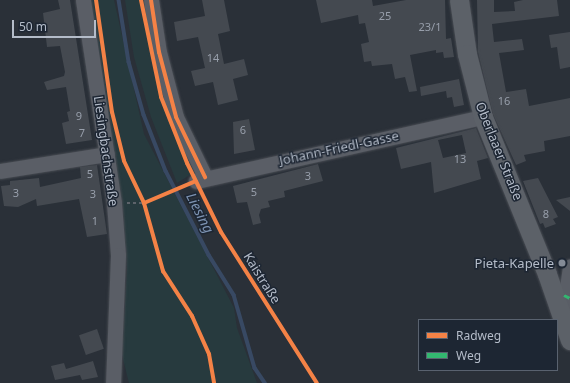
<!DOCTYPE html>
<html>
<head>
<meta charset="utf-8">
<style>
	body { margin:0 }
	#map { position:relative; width:570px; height:383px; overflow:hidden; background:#2a3038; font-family:"Noto Sans",sans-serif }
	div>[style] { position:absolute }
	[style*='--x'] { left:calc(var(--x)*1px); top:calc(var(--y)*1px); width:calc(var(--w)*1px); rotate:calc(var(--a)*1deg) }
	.green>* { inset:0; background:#273a3e }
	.stream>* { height:3.5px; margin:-1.75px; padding:0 1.75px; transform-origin:1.75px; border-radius:1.75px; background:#384963 }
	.building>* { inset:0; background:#444950; transform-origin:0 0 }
	.path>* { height:2px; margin-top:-1px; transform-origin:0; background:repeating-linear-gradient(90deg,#5d636a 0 3px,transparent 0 6px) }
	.roads { filter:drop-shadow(0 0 1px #484c53) drop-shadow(0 0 1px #484c53) }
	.minor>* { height:15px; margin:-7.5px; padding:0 7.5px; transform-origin:7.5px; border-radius:7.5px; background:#5a5e66 }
	.major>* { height:19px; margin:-9.5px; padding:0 9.5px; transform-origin:9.5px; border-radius:9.5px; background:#5c6168 }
	.quiet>* { height:3px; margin-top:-1.5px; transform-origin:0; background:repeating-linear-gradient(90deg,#33b770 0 6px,transparent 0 9px) }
	.cycleway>* { height:4px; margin:-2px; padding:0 2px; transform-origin:2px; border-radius:2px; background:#f48246 }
	.dots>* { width:11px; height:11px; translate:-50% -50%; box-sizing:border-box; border:2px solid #1d2633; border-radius:50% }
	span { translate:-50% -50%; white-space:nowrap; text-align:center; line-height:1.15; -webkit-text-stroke:3px #1d2633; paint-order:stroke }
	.number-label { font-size:11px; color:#989fab }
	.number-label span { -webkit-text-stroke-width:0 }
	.street-label { font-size:13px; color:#b4bcc9 }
	.poi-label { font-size:13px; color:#b4bcc9 }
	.right { translate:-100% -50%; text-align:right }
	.water-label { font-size:14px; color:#7c92b1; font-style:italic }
	.legend { position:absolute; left:418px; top:319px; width:140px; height:52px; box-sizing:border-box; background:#1d2633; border:1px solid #59626f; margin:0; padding:5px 7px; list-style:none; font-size:12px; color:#b4bcc9 }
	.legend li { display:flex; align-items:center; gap:8px; height:20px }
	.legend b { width:20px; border:1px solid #59626f }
	.scale { position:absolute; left:12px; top:20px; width:84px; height:18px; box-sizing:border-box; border:2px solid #b4bcc9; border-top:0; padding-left:5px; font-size:12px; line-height:14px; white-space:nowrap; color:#b4bcc9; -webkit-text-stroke:3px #1d2633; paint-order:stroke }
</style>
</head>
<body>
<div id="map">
	<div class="green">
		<i style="clip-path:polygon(91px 0,114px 0,144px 134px,234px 308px,237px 328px,257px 383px,129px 383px,122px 355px,127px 269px,123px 211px)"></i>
		<i style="clip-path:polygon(125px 0,145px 0,196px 171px,177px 183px,151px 117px,134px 57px)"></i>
	</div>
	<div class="stream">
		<i style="--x:119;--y:0;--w:63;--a:80.8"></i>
		<i style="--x:129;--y:62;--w:55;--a:74.2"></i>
		<i style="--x:144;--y:115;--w:60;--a:68.6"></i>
		<i style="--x:166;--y:171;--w:94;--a:62.9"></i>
		<i style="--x:209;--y:255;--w:47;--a:58"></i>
		<i style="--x:234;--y:295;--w:76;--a:74"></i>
		<i style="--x:255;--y:368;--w:18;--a:56"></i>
	</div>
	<div class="building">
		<i style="clip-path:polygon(58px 0,70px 0,92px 140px,66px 144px,62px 123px,69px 121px,67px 112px,70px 111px,66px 87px,47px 90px,44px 82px,64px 76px,65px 72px,60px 46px,47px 47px,43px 13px,60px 9px)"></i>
		<i style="clip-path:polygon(202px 0,224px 0,230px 31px,218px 34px,224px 64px,244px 59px,248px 75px,233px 79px,238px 100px,218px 105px,213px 82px,195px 86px,191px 71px,205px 68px,198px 37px,177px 41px,174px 22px,205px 16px)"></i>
		<i style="clip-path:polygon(316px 0,372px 0,373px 6px,406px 0,445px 0,446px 39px,451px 38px,454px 57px,444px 58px,443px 52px,436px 53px,436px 50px,410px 55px,417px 91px,409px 92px,405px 77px,395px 79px,392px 64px,372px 66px,371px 61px,364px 62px,361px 44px,369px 42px,365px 23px,359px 24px,358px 15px,321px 23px)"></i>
		<i style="clip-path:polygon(477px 0,494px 0,494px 12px,515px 11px,514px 2px,523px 0,557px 0,559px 16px,492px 24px,494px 42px,522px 39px,524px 50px,499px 53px,506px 92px,526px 89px,529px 106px,570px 98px,570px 136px,544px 141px,545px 151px,524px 155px,526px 161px,516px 165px,493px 114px,478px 52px)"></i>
		<i style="clip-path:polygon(570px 32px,570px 67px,560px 69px,557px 47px,551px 48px,549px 35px)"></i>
		<i style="clip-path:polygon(459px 79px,464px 105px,454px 107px,452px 97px,447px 98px,446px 91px,421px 96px,420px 87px)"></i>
		<i style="clip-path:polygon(249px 119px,255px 150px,234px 154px,233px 122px)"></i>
		<i style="clip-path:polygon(evenodd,476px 128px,488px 158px,477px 161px,481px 179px,434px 193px,431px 162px,401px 169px,396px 148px,476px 128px,462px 135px,466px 153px,443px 158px,438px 140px,462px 135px)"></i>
		<i style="clip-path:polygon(318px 164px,323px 181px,284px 191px,285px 197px,268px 201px,270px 207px,261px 209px,259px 215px,261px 223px,253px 225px,247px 202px,237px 203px,233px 186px)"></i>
		<i style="clip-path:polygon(97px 165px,107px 234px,87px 237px,79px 199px,37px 206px,36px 199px,18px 207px,4px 206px,1px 186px,10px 185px,10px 181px,39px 178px,40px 187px,81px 178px,80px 167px)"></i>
		<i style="clip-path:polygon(538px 178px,558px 217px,553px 219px,556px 224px,545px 228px,543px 223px,540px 224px,523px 181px)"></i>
		<i style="clip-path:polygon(570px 197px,570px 211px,556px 200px)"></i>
		<i style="left:97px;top:329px;width:21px;height:19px;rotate:71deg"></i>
		<i style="clip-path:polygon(93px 361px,98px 377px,82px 380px,80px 375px,55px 380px,51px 366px,64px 363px,66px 369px)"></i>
	</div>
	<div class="path">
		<i style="--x:127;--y:203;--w:17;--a:0"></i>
		<i style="--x:213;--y:383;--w:1;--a:-90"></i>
	</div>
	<div class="roads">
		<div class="minor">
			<i style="--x:83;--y:0;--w:205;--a:81.3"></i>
			<i style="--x:114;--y:203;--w:52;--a:85.6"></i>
			<i style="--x:118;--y:255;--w:128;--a:92.2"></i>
			<i style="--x:151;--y:0;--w:53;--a:81.3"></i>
			<i style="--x:159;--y:52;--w:67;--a:75.3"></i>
			<i style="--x:176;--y:117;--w:67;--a:64.2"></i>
			<i style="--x:0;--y:171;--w:108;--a:-9"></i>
			<i style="--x:196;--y:181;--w:294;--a:-12.6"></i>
			<i style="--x:563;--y:315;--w:49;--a:-81.7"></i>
		</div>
		<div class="major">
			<i style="--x:459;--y:0;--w:55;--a:81.6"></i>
			<i style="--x:467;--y:54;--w:65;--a:75.7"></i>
			<i style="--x:483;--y:117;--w:170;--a:67.8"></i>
			<i style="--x:547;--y:274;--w:70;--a:70.8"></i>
		</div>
	</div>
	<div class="quiet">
		<i style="--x:564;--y:295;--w:7;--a:27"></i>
	</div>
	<div class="cycleway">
		<i style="--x:96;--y:0;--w:113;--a:81.9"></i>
		<i style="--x:112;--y:112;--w:50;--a:76.2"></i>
		<i style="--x:124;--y:161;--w:47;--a:64.5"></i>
		<i style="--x:144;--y:203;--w:71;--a:74.4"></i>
		<i style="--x:163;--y:271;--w:54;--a:57.2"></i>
		<i style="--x:192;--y:316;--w:42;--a:65.9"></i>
		<i style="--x:209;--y:354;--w:29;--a:80"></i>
		<i style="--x:141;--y:0;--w:99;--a:78.3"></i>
		<i style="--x:161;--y:97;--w:71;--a:68.5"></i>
		<i style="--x:187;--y:163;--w:77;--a:63.8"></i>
		<i style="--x:221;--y:232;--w:179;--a:57.6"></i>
		<i style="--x:151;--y:0;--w:53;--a:81.3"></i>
		<i style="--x:159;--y:52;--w:67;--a:75.3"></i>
		<i style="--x:176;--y:117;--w:67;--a:64.2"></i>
		<i style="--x:144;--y:203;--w:56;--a:-22.9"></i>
	</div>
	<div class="dots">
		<i style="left:562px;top:263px;background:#848b96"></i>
	</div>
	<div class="number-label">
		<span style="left:385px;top:16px">25</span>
		<span style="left:430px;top:27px">23/1</span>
		<span style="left:213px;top:58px">14</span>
		<span style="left:504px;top:101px">16</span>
		<span style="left:79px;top:116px">9</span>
		<span style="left:243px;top:130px">6</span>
		<span style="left:82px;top:133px">7</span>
		<span style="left:460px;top:159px">13</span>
		<span style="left:90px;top:174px">5</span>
		<span style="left:308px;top:176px">3</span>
		<span style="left:254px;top:192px">5</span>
		<span style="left:16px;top:193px">3</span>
		<span style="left:93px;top:194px">3</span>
		<span style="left:546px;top:214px">8</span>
		<span style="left:95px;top:221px">1</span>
	</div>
	<div class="street-label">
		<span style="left:339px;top:148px;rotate:-12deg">Johann-Friedl-Gasse</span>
		<span style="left:106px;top:151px;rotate:82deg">Liesingbachstraße</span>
		<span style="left:499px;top:151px;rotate:68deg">Oberlaaer Straße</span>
		<span style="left:262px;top:278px;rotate:58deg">Kaistraße</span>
	</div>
	<div class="poi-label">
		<span class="right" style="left:554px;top:263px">Pieta-Kapelle</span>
	</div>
	<div class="water-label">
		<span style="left:200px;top:213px;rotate:63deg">Liesing</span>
	</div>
	<ul class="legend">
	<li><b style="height:5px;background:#f48246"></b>Radweg</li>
	<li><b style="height:5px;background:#33b770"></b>Weg</li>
	</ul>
	<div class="scale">50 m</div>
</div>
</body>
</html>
